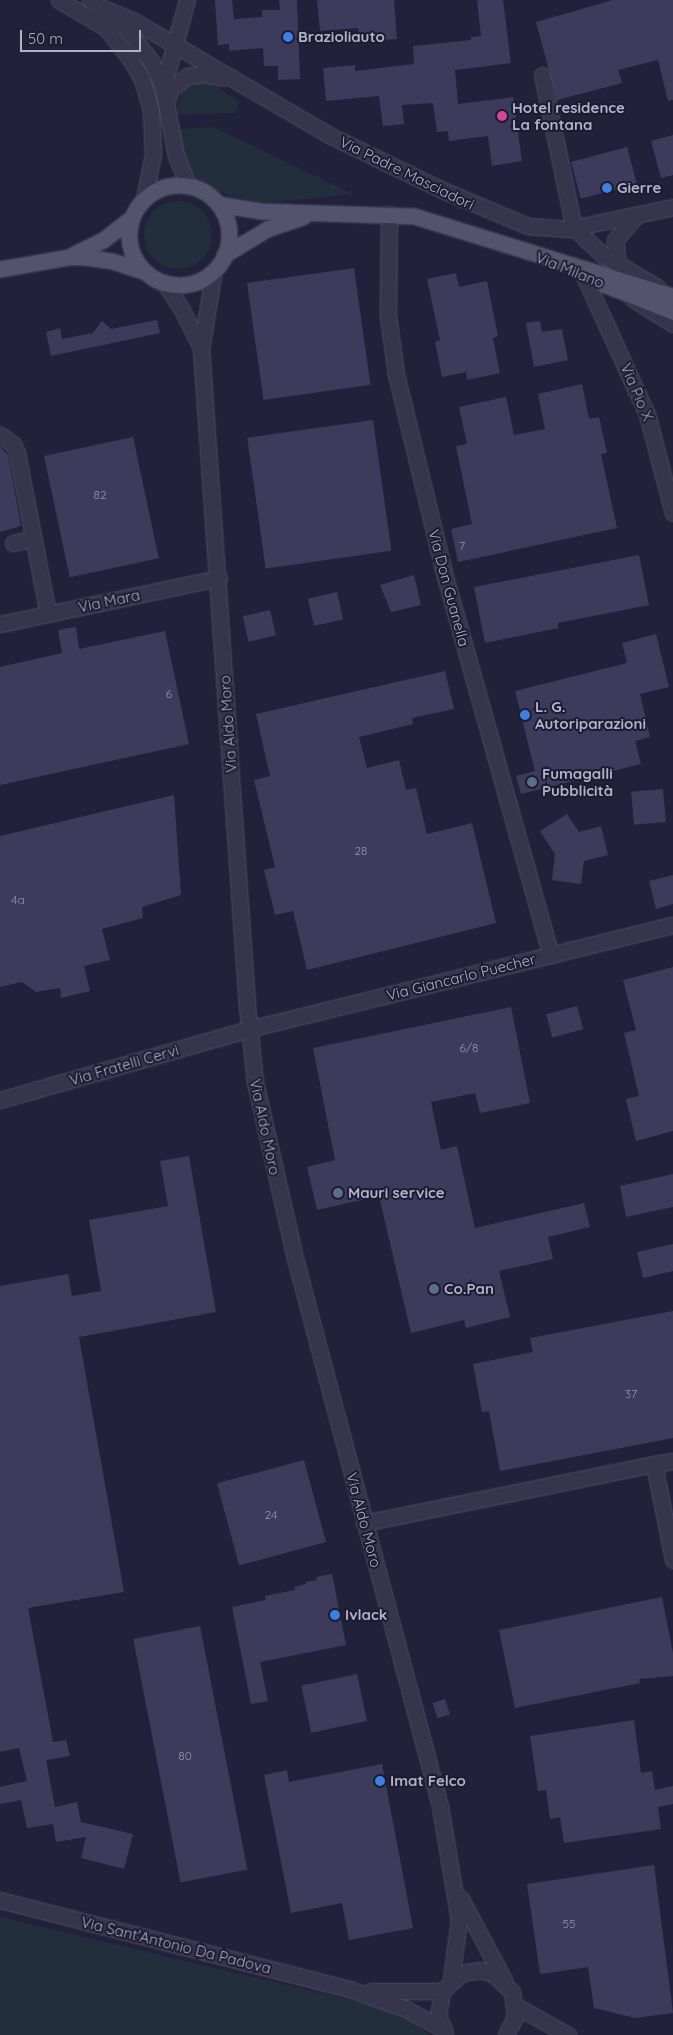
<!DOCTYPE html>
<html>
<head>
<meta charset="utf-8">
<style>
	body { margin:0 }
	#map { position:relative; width:673px; height:2035px; overflow:hidden; background:#22213c; font-family:Quicksand,sans-serif }
	div>[style] { position:absolute }
	[style*='--x'] { left:calc(var(--x)*1px); top:calc(var(--y)*1px); width:calc(var(--w)*1px); rotate:calc(var(--a)*1deg) }
	.green>* { inset:0; background:#232e3d }
	.round { border-radius:50% }
	.building>* { inset:0; background:#3d3b5b; transform-origin:0 0 }
	.roads { filter:drop-shadow(0 0 1px #4f4e64) drop-shadow(0 0 1px #4f4e64) }
	.minor>* { height:15px; margin:-7.5px; padding:0 7.5px; transform-origin:7.5px; border-radius:7.5px; background:#37354c }
	.major>* { height:15px; margin:-7.5px; padding:0 7.5px; transform-origin:7.5px; border-radius:7.5px; background:#54536d }
	.major>.ring { margin:-7.5px; padding:0; box-sizing:content-box; background:none; border:15px solid #54536d; border-radius:50% }
	.dots>* { width:14px; height:14px; translate:-50% -50%; box-sizing:border-box; border:2px solid #1c1b31; border-radius:50% }
	span { translate:-50% -50%; white-space:nowrap; text-align:center; line-height:1.15; -webkit-text-stroke:4px #1c1b31; paint-order:stroke }
	.number-label { font-size:12px; color:#9694ad }
	.number-label span { -webkit-text-stroke-width:0 }
	.poi-label { font-size:15px; color:#b3b1c8; font-weight:700 }
	.left { translate:0 -50%; text-align:left }
	.street-label { font-size:15px; color:#b3b1c8 }
	.scale { position:absolute; left:20px; top:30px; width:121px; height:22px; box-sizing:border-box; border:2px solid #b3b1c8; border-top:0; padding-left:6px; font-size:15px; line-height:18px; white-space:nowrap; color:#b3b1c8; -webkit-text-stroke:4px #1c1b31; paint-order:stroke }
</style>
</head>
<body>
<div id="map">
	<div class="green">
		<i style="clip-path:polygon(201px 81px,208px 82px,239px 101px,236px 113px,176px 115px,182px 89px)"></i>
		<i style="clip-path:polygon(213px 127px,259px 149px,353px 194px,256px 204px,212px 189px,196px 177px,185px 162px,177px 129px)"></i>
		<i class="round" style="left:144px;top:201px;width:68px;height:68px"></i>
		<i style="clip-path:polygon(0 1917px,380px 2007px,403px 2015px,430px 2035px,0 2035px)"></i>
	</div>
	<div class="building">
		<i style="clip-path:polygon(215px 0,232px 0,234px 19px,262px 17px,262px 10px,280px 10px,279px 0,297px 0,300px 79px,278px 80px,278px 66px,264px 66px,263px 48px,229px 51px,229px 44px,218px 45px)"></i>
		<i style="clip-path:polygon(317px 0,394px 0,397px 39px,360px 42px,358px 28px,320px 31px)"></i>
		<i style="clip-path:polygon(477px 0,503px 0,511px 63px,455px 70px,458px 104px,513px 97px,522px 161px,492px 166px,488px 136px,449px 141px,448px 131px,437px 132px,433px 103px,402px 105px,404px 124px,383px 126px,379px 96px,326px 101px,323px 68px,355px 65px,355px 71px,414px 64px,413px 46px,471px 40px,471px 37px,481px 36px)"></i>
		<i style="clip-path:polygon(613px 0,673px 0,673px 100px,668px 101px,658px 60px,618px 70px,622px 83px,557px 100px,536px 22px)"></i>
		<i style="clip-path:polygon(673px 135px,673px 175px,661px 178px,651px 141px)"></i>
		<i style="left:627px;top:147px;width:38px;height:58px;rotate:75deg"></i>
		<i style="left:354px;top:268px;width:118px;height:108px;rotate:82deg"></i>
		<i style="clip-path:polygon(456px 273px,459px 287px,487px 281px,498px 336px,493px 338px,500px 373px,467px 380px,466px 372px,442px 377px,435px 342px,440px 340px,427px 279px)"></i>
		<i style="clip-path:polygon(157px 320px,160px 333px,51px 356px,46px 332px,60px 328px,62px 339px,93px 333px,102px 321px,111px 329px)"></i>
		<i style="clip-path:polygon(540px 321px,542px 332px,562px 329px,568px 360px,534px 367px,526px 323px)"></i>
		<i style="clip-path:polygon(582px 384px,589px 419px,599px 417px,607px 453px,601px 454px,617px 528px,458px 562px,451px 529px,472px 524px,456px 446px,467px 444px,459px 407px,506px 397px,514px 435px,545px 429px,538px 394px)"></i>
		<i style="left:373px;top:420px;width:132px;height:127px;rotate:82deg"></i>
		<i style="left:133px;top:437px;width:124px;height:91px;rotate:78deg"></i>
		<i style="clip-path:polygon(0 447px,8px 455px,21px 526px,0 532px)"></i>
		<i style="clip-path:polygon(639px 555px,649px 605px,558px 623px,558px 628px,485px 643px,474px 587px)"></i>
		<i style="clip-path:polygon(414px 575px,421px 605px,391px 612px,380px 585px)"></i>
		<i style="left:337px;top:592px;width:28px;height:30px;rotate:77deg"></i>
		<i style="left:270px;top:610px;width:26px;height:28px;rotate:77deg"></i>
		<i style="clip-path:polygon(76px 627px,79px 649px,165px 631px,189px 744px,0 785px,0 667px,62px 653px,58px 630px)"></i>
		<i style="clip-path:polygon(656px 634px,669px 687px,640px 694px,650px 737px,635px 741px,641px 764px,521px 794px,516px 776px,535px 771px,515px 691px,627px 663px,622px 643px)"></i>
		<i style="clip-path:polygon(445px 671px,454px 709px,412px 718px,413px 724px,359px 737px,367px 768px,399px 760px,406px 790px,416px 788px,427px 834px,472px 823px,496px 923px,307px 970px,293px 911px,275px 915px,264px 870px,275px 867px,254px 780px,270px 776px,256px 714px)"></i>
		<i style="left:663px;top:789px;width:33px;height:32px;rotate:85deg"></i>
		<i style="clip-path:polygon(174px 795px,181px 895px,142px 907px,143px 918px,102px 929px,110px 960px,84px 966px,90px 991px,61px 998px,60px 988px,36px 992px,22px 982px,0 987px,0 836px)"></i>
		<i style="clip-path:polygon(567px 814px,579px 832px,601px 826px,608px 855px,584px 861px,581px 884px,552px 880px,555px 854px,540px 831px)"></i>
		<i style="clip-path:polygon(673px 875px,673px 904px,656px 909px,649px 881px)"></i>
		<i style="clip-path:polygon(673px 967px,673px 1131px,636px 1141px,626px 1099px,639px 1096px,624px 1033px,636px 1030px,623px 980px)"></i>
		<i style="left:577px;top:1006px;width:24px;height:32px;rotate:75deg"></i>
		<i style="clip-path:polygon(511px 1007px,530px 1103px,480px 1113px,475px 1093px,431px 1102px,441px 1150px,457px 1146px,475px 1228px,584px 1203px,590px 1227px,548px 1237px,553px 1259px,499px 1271px,510px 1317px,466px 1328px,464px 1320px,411px 1333px,379px 1196px,317px 1210px,307px 1167px,335px 1160px,313px 1048px)"></i>
		<i style="clip-path:polygon(189px 1156px,216px 1312px,79px 1337px,124px 1592px,28px 1608px,53px 1742px,66px 1740px,70px 1756px,46px 1760px,55px 1807px,77px 1802px,81px 1822px,133px 1834px,124px 1869px,81px 1858px,86px 1837px,56px 1842px,53px 1824px,27px 1828px,21px 1800px,0 1804px,0 1787px,27px 1781px,19px 1748px,0 1752px,0 1286px,68px 1274px,72px 1296px,101px 1291px,89px 1220px,168px 1206px,160px 1161px)"></i>
		<i style="clip-path:polygon(673px 1174px,673px 1207px,626px 1217px,620px 1186px)"></i>
		<i style="clip-path:polygon(673px 1244px,673px 1271px,643px 1278px,637px 1252px)"></i>
		<i style="clip-path:polygon(673px 1311px,673px 1438px,500px 1471px,489px 1411px,482px 1412px,473px 1364px,533px 1352px,530px 1338px)"></i>
		<i style="left:304px;top:1460px;width:85px;height:90px;rotate:75deg"></i>
		<i style="clip-path:polygon(332px 1574px,346px 1645px,260px 1662px,268px 1701px,251px 1704px,232px 1607px,266px 1600px,265px 1596px,295px 1590px,294px 1587px,306px 1584px,306px 1582px,317px 1580px,316px 1577px)"></i>
		<i style="clip-path:polygon(662px 1597px,673px 1653px,673px 1676px,639px 1679px,640px 1683px,515px 1708px,499px 1630px)"></i>
		<i style="left:200px;top:1626px;width:248px;height:68px;rotate:79deg"></i>
		<i style="left:357px;top:1674px;width:48px;height:57px;rotate:78deg"></i>
		<i style="left:445px;top:1699px;width:16px;height:13px;rotate:72deg"></i>
		<i style="clip-path:polygon(634px 1720px,641px 1773px,652px 1771px,655px 1790px,673px 1786px,673px 1804px,658px 1807px,661px 1829px,564px 1843px,560px 1817px,550px 1819px,546px 1790px,538px 1791px,530px 1736px)"></i>
		<i style="clip-path:polygon(382px 1764px,413px 1928px,349px 1940px,342px 1903px,291px 1913px,264px 1775px,287px 1770px,289px 1782px)"></i>
		<i style="clip-path:polygon(654px 1865px,673px 2013px,635px 2018px,594px 2008px,588px 1967px,540px 1974px,527px 1884px)"></i>
	</div>
	<div class="roads">
		<div class="minor">
			<i style="--x:59;--y:0;--w:55;--a:30.8"></i>
			<i style="--x:106;--y:28;--w:41;--a:52"></i>
			<i style="--x:131;--y:60;--w:22;--a:60"></i>
			<i style="--x:142;--y:79;--w:33;--a:74"></i>
			<i style="--x:151;--y:111;--w:43;--a:87.3"></i>
			<i style="--x:153;--y:154;--w:46;--a:101.3"></i>
			<i style="--x:90;--y:0;--w:44;--a:37.6"></i>
			<i style="--x:125;--y:27;--w:43;--a:52.6"></i>
			<i style="--x:151;--y:61;--w:29;--a:65"></i>
			<i style="--x:163;--y:87;--w:70;--a:79.3"></i>
			<i style="--x:176;--y:156;--w:33;--a:67"></i>
			<i style="--x:103;--y:8;--w:34;--a:23"></i>
			<i style="--x:134;--y:21;--w:228;--a:30.3"></i>
			<i style="--x:331;--y:136;--w:121;--a:25.9"></i>
			<i style="--x:440;--y:189;--w:95;--a:22.8"></i>
			<i style="--x:528;--y:226;--w:40;--a:4.3"></i>
			<i style="--x:568;--y:229;--w:107;--a:-11.8"></i>
			<i style="--x:542;--y:75;--w:156;--a:78.2"></i>
			<i style="--x:574;--y:228;--w:40;--a:43"></i>
			<i style="--x:603;--y:255;--w:63;--a:30.7"></i>
			<i style="--x:163;--y:87;--w:90;--a:-74.6"></i>
			<i style="--x:166;--y:103;--w:15;--a:-70"></i>
			<i style="--x:171;--y:89;--w:21;--a:-39"></i>
			<i style="--x:187;--y:76;--w:16;--a:-7"></i>
			<i style="--x:203;--y:74;--w:20;--a:11"></i>
			<i style="--x:389;--y:214;--w:102;--a:90.6"></i>
			<i style="--x:388;--y:316;--w:59;--a:82.1"></i>
			<i style="--x:396;--y:374;--w:201;--a:76.4"></i>
			<i style="--x:443;--y:569;--w:401;--a:74.4"></i>
			<i style="--x:618;--y:265;--w:25;--a:-97"></i>
			<i style="--x:615;--y:240;--w:32;--a:-49"></i>
			<i style="--x:214;--y:270;--w:80;--a:99.3"></i>
			<i style="--x:201;--y:349;--w:659;--a:85.99"></i>
			<i style="--x:247;--y:1006;--w:76;--a:84"></i>
			<i style="--x:255;--y:1082;--w:185;--a:77.2"></i>
			<i style="--x:296;--y:1262;--w:563;--a:75.17"></i>
			<i style="--x:440;--y:1806;--w:115;--a:80.5"></i>
			<i style="--x:459;--y:1919;--w:62;--a:97.5"></i>
			<i style="--x:584;--y:276;--w:152;--a:65.5"></i>
			<i style="--x:647;--y:414;--w:102;--a:75.3"></i>
			<i style="--x:164;--y:282;--w:31;--a:57"></i>
			<i style="--x:181;--y:308;--w:45;--a:63.4"></i>
			<i style="--x:633;--y:299;--w:47;--a:32"></i>
			<i style="--x:0;--y:435;--w:16;--a:35"></i>
			<i style="--x:13;--y:444;--w:10;--a:66"></i>
			<i style="--x:17;--y:453;--w:164;--a:79.1"></i>
			<i style="--x:13;--y:543;--w:21;--a:-14"></i>
			<i style="--x:0;--y:624;--w:224;--a:-11.9"></i>
			<i style="--x:0;--y:1100;--w:267;--a:-15.9"></i>
			<i style="--x:257;--y:1027;--w:428;--a:-13.8"></i>
			<i style="--x:673;--y:1461;--w:19;--a:171"></i>
			<i style="--x:654;--y:1464;--w:98;--a:78.8"></i>
			<i style="--x:364;--y:1523;--w:296;--a:-11.5"></i>
			<i style="--x:461;--y:1899;--w:92;--a:62"></i>
			<i style="--x:0;--y:1900;--w:363;--a:14.3"></i>
			<i style="--x:352;--y:1990;--w:55;--a:19.1"></i>
			<i style="--x:404;--y:2008;--w:44;--a:28.3"></i>
			<i style="--x:371;--y:1991;--w:71;--a:0"></i>
			<i style="--x:516;--y:2006;--w:60;--a:29.1"></i>
			<i style="--x:445;--y:2032;--w:17;--a:-114"></i>
			<i style="--x:438;--y:2016;--w:25;--a:-81"></i>
			<i style="--x:442;--y:1991;--w:27;--a:-42"></i>
			<i style="--x:462;--y:1973;--w:18;--a:-9"></i>
			<i style="--x:480;--y:1970;--w:14;--a:17"></i>
			<i style="--x:493;--y:1974;--w:26;--a:43"></i>
			<i style="--x:512;--y:1992;--w:25;--a:83"></i>
			<i style="--x:515;--y:2017;--w:20;--a:117"></i>
		</div>
		<div class="major">
			<i class="ring" style="left:129px;top:185px;width:85px;height:85px"></i>
			<i style="--x:218;--y:204;--w:44;--a:9.2"></i>
			<i style="--x:261;--y:211;--w:153;--a:1.9"></i>
			<i style="--x:414;--y:216;--w:271;--a:17.2"></i>
			<i style="--x:72;--y:255;--w:34;--a:-26"></i>
			<i style="--x:103;--y:240;--w:37;--a:-38"></i>
			<i style="--x:224;--y:255;--w:50;--a:-31.2"></i>
			<i style="--x:267;--y:229;--w:39;--a:-19"></i>
			<i style="--x:0;--y:269;--w:69;--a:-10"></i>
			<i style="--x:68;--y:257;--w:16;--a:0"></i>
			<i style="--x:84;--y:257;--w:28;--a:8"></i>
			<i style="--x:112;--y:261;--w:35;--a:18"></i>
			<i style="--x:601;--y:283;--w:78;--a:21.9"></i>
		</div>
	</div>
	<div class="dots">
		<i style="left:288px;top:37px;background:#3f7fe0"></i>
		<i style="left:502px;top:116px;background:#d1479c"></i>
		<i style="left:607px;top:188px;background:#3f7fe0"></i>
		<i style="left:525px;top:715px;background:#3f7fe0"></i>
		<i style="left:532px;top:782px;background:#5c6f8a"></i>
		<i style="left:338px;top:1193px;background:#5c6f8a"></i>
		<i style="left:434px;top:1289px;background:#5c6f8a"></i>
		<i style="left:335px;top:1615px;background:#3f7fe0"></i>
		<i style="left:380px;top:1781px;background:#3f7fe0"></i>
	</div>
	<div class="number-label">
		<span style="left:100px;top:495px">82</span>
		<span style="left:462px;top:546px">7</span>
		<span style="left:169px;top:694px">6</span>
		<span style="left:361px;top:851px">28</span>
		<span style="left:18px;top:900px">4a</span>
		<span style="left:469px;top:1048px">6/8</span>
		<span style="left:631px;top:1394px">37</span>
		<span style="left:271px;top:1515px">24</span>
		<span style="left:185px;top:1756px">80</span>
		<span style="left:569px;top:1924px">55</span>
	</div>
	<div class="poi-label">
		<span class="left" style="left:298px;top:37px">Brazioliauto</span>
		<span class="left" style="left:512px;top:116px">Hotel residence<br>La fontana</span>
		<span class="left" style="left:617px;top:188px">Gierre</span>
		<span class="left" style="left:535px;top:715px">L. G.<br>Autoriparazioni</span>
		<span class="left" style="left:542px;top:782px">Fumagalli<br>Pubblicità</span>
		<span class="left" style="left:348px;top:1193px">Mauri service</span>
		<span class="left" style="left:444px;top:1289px">Co.Pan</span>
		<span class="left" style="left:345px;top:1615px">Ivlack</span>
		<span class="left" style="left:390px;top:1781px">Imat Felco</span>
	</div>
	<div class="street-label">
		<span style="left:407px;top:173px;rotate:26deg">Via Padre Masciadori</span>
		<span style="left:570px;top:270px;rotate:22deg">Via Milano</span>
		<span style="left:637px;top:392px;rotate:67deg">Via Pio X</span>
		<span style="left:449px;top:588px;rotate:75deg">Via Don Guanella</span>
		<span style="left:109px;top:601px;rotate:-12deg">Via Mara</span>
		<span style="left:228px;top:724px;rotate:-94deg">Via Aldo Moro</span>
		<span style="left:461px;top:977px;rotate:-14deg">Via Giancarlo Puecher</span>
		<span style="left:124px;top:1065px;rotate:-16deg">Via Fratelli Cervi</span>
		<span style="left:265px;top:1127px;rotate:78deg">Via Aldo Moro</span>
		<span style="left:364px;top:1520px;rotate:75deg">Via Aldo Moro</span>
		<span style="left:176px;top:1945px;rotate:14deg">Via Sant'Antonio Da Padova</span>
	</div>
	<div class="scale">50 m</div>
</div>
</body>
</html>
